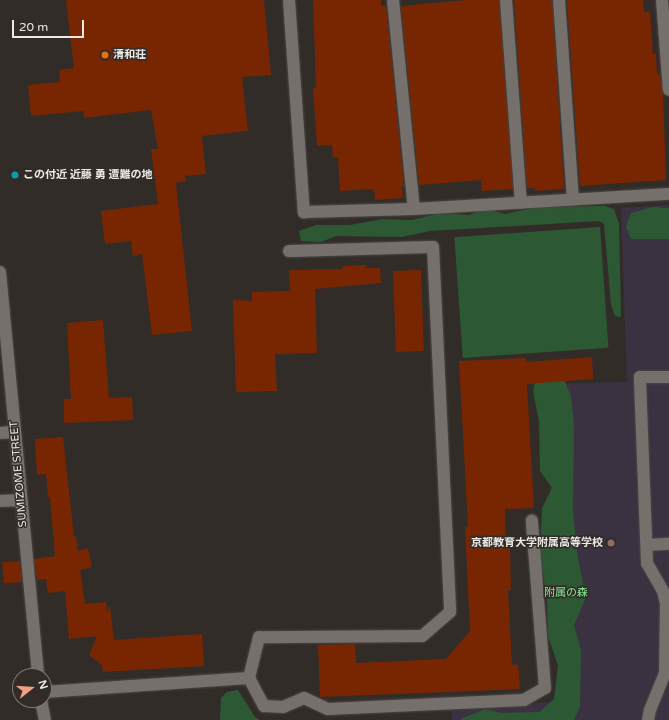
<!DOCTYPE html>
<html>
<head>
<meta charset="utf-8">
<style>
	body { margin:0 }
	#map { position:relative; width:669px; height:720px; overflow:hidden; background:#322c29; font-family:"Varela Round","Noto Sans JP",sans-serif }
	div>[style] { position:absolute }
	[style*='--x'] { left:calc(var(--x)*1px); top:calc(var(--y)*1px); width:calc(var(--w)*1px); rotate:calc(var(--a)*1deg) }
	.education>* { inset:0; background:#3a3141 }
	.green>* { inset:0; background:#2c5933; transform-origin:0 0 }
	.building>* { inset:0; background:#782602; transform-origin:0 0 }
	.roads { filter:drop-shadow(0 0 1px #4c4845) drop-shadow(0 0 1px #4c4845) }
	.minor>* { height:12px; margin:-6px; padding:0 6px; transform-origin:6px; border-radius:6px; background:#76706c }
	.dots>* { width:11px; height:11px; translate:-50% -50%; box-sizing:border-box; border:2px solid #322c29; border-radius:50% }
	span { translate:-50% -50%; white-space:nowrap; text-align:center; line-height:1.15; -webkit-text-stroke:3px #322c29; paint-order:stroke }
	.poi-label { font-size:11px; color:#ece9e6; font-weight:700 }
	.left { translate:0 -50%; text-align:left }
	.right { translate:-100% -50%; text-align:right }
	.street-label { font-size:11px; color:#ece9e6 }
	.park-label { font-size:11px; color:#83e791 }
	.north { position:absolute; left:12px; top:668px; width:40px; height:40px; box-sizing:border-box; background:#322c29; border:1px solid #7c7875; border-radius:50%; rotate:73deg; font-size:11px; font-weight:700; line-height:16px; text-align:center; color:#ece9e6 }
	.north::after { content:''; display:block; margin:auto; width:14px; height:18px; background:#f39f85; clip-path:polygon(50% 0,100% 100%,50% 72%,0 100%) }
	.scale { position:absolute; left:12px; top:20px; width:72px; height:18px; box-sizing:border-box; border:2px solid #ece9e6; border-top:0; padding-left:5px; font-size:12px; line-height:14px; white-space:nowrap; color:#ece9e6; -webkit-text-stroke:3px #322c29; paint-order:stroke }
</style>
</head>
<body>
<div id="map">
	<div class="education">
		<i style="clip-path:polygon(669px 205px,669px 720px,452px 720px,452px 711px,559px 701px,546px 384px,627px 382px,621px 208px)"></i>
	</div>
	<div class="green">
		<i style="clip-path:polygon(605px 206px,614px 209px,619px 224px,621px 317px,615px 316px,611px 304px,604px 224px,599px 221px,430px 231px,402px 237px,336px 236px,321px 242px,301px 241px,299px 231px,316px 225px,350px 225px,383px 219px,412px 220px,441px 213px,470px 215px,480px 210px,490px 210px,505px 214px,538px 207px)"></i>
		<i style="clip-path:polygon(653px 207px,669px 208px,669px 239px,631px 239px,626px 227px,631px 213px)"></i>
		<i style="left:600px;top:227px;width:121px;height:146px;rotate:86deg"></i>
		<i style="clip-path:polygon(537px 373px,562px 374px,571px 396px,574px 425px,573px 512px,578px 559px,586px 597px,574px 625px,581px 650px,580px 707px,574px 720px,459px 720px,485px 709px,501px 713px,539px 712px,554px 699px,558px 665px,548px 637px,547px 598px,540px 557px,542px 508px,552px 488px,540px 471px,539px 421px,533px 391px)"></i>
		<i style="clip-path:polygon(238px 690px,255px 717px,260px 720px,220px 720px,221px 698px,227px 692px)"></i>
	</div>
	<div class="building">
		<i style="clip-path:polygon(66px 0,264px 0,271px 75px,242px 77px,248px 131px,202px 136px,206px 174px,185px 176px,186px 181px,176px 183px,192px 331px,152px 335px,142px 254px,133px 256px,131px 241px,105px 244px,101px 211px,158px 204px,151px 149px,158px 149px,151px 110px,84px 118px,83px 111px,31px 116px,28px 85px,60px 82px,59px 70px,74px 68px)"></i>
		<i style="clip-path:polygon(313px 0,381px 0,381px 6px,386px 6px,404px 186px,402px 186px,403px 198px,375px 200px,374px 189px,340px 191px,338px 157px,333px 157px,332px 145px,317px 146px,313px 88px,316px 88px)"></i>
		<i style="clip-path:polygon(467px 0,499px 0,513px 189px,482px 191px,481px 180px,419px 185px,401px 6px)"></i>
		<i style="clip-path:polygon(514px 0,552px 0,564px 189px,535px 191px,535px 188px,527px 188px)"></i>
		<i style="clip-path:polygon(567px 0,643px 0,644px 12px,650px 12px,653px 54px,656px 54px,657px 74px,660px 74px,663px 95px,666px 180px,580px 186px)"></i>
		<i style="clip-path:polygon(366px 265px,366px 268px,380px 268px,381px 283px,315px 289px,317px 353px,275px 354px,277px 391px,236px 392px,233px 300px,252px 301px,252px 292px,290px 291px,289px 270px,343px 269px,342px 266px)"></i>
		<i style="left:421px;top:270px;width:81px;height:28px;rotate:88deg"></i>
		<i style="clip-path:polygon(103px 320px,109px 398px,132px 397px,133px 420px,64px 423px,64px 399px,71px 399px,67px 323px)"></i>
		<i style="clip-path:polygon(592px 357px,593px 379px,527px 384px,534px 508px,505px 509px,506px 548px,510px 548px,511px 590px,508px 590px,512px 665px,518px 664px,520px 689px,320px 697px,318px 645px,355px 644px,356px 663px,446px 659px,470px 631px,465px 527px,468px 527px,459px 361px,526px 358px,526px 362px)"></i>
		<i style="clip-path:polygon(63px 437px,74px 537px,76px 536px,78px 551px,88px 548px,92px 567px,80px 570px,85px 604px,106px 602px,107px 613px,110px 606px,114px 640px,202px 634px,204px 666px,103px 672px,102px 665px,89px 655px,97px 636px,69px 639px,65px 591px,48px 593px,46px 579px,37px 580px,34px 559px,55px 556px,50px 497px,48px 497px,46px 474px,37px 475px,35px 439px)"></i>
		<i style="left:20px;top:561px;width:21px;height:18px;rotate:85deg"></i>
	</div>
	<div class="roads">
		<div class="minor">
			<i style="--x:289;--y:0;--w:213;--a:86"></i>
			<i style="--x:304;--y:212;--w:110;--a:-1.6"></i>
			<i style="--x:414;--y:209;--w:255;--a:-3.4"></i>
			<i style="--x:393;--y:0;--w:210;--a:84.3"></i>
			<i style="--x:506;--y:0;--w:203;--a:85.8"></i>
			<i style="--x:559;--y:0;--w:199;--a:86"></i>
			<i style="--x:662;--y:0;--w:90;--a:85.6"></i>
			<i style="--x:289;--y:251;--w:144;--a:-1.6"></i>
			<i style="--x:433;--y:247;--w:365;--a:87.3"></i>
			<i style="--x:450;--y:612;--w:37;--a:139"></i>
			<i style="--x:422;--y:636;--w:163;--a:179.6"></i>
			<i style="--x:259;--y:637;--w:42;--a:103.7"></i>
			<i style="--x:249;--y:678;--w:32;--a:62"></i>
			<i style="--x:264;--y:706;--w:19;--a:3"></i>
			<i style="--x:283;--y:707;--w:23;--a:-23"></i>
			<i style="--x:304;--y:698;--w:26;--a:25"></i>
			<i style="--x:328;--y:709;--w:196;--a:-2.6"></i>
			<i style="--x:524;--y:700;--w:24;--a:-30"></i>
			<i style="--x:545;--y:688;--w:168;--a:-94.5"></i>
			<i style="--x:0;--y:272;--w:406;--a:84.6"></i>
			<i style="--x:0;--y:433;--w:14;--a:-4"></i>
			<i style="--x:0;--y:501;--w:21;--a:-3"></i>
			<i style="--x:647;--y:545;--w:22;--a:-3"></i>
			<i style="--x:44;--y:692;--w:205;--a:-3.9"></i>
			<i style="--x:41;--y:700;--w:20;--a:79"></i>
			<i style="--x:648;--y:720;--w:10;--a:-79"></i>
			<i style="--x:650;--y:710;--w:40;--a:-68"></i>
			<i style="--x:665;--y:673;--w:69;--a:-89.2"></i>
			<i style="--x:666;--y:604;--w:13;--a:-103"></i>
			<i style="--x:663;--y:591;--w:32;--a:-120"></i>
			<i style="--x:647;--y:563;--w:186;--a:-92.2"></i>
			<i style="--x:640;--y:377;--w:29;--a:0"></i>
		</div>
	</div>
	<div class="dots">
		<i style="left:105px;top:55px;background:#e8710a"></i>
		<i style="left:15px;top:175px;background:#0f9aa8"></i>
		<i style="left:611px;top:543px;background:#8d6e63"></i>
	</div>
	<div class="poi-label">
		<span class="left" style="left:113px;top:55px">清和荘</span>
		<span class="left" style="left:23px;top:175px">この付近 近藤 勇 遭難の地</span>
		<span class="right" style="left:603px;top:543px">京都教育大学附属高等学校</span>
	</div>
	<div class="street-label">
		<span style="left:19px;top:474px;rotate:-95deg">SUMIZOME STREET</span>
	</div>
	<div class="park-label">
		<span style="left:566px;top:593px">附属の森</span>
	</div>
	<div class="north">N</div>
	<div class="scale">20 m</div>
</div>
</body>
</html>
